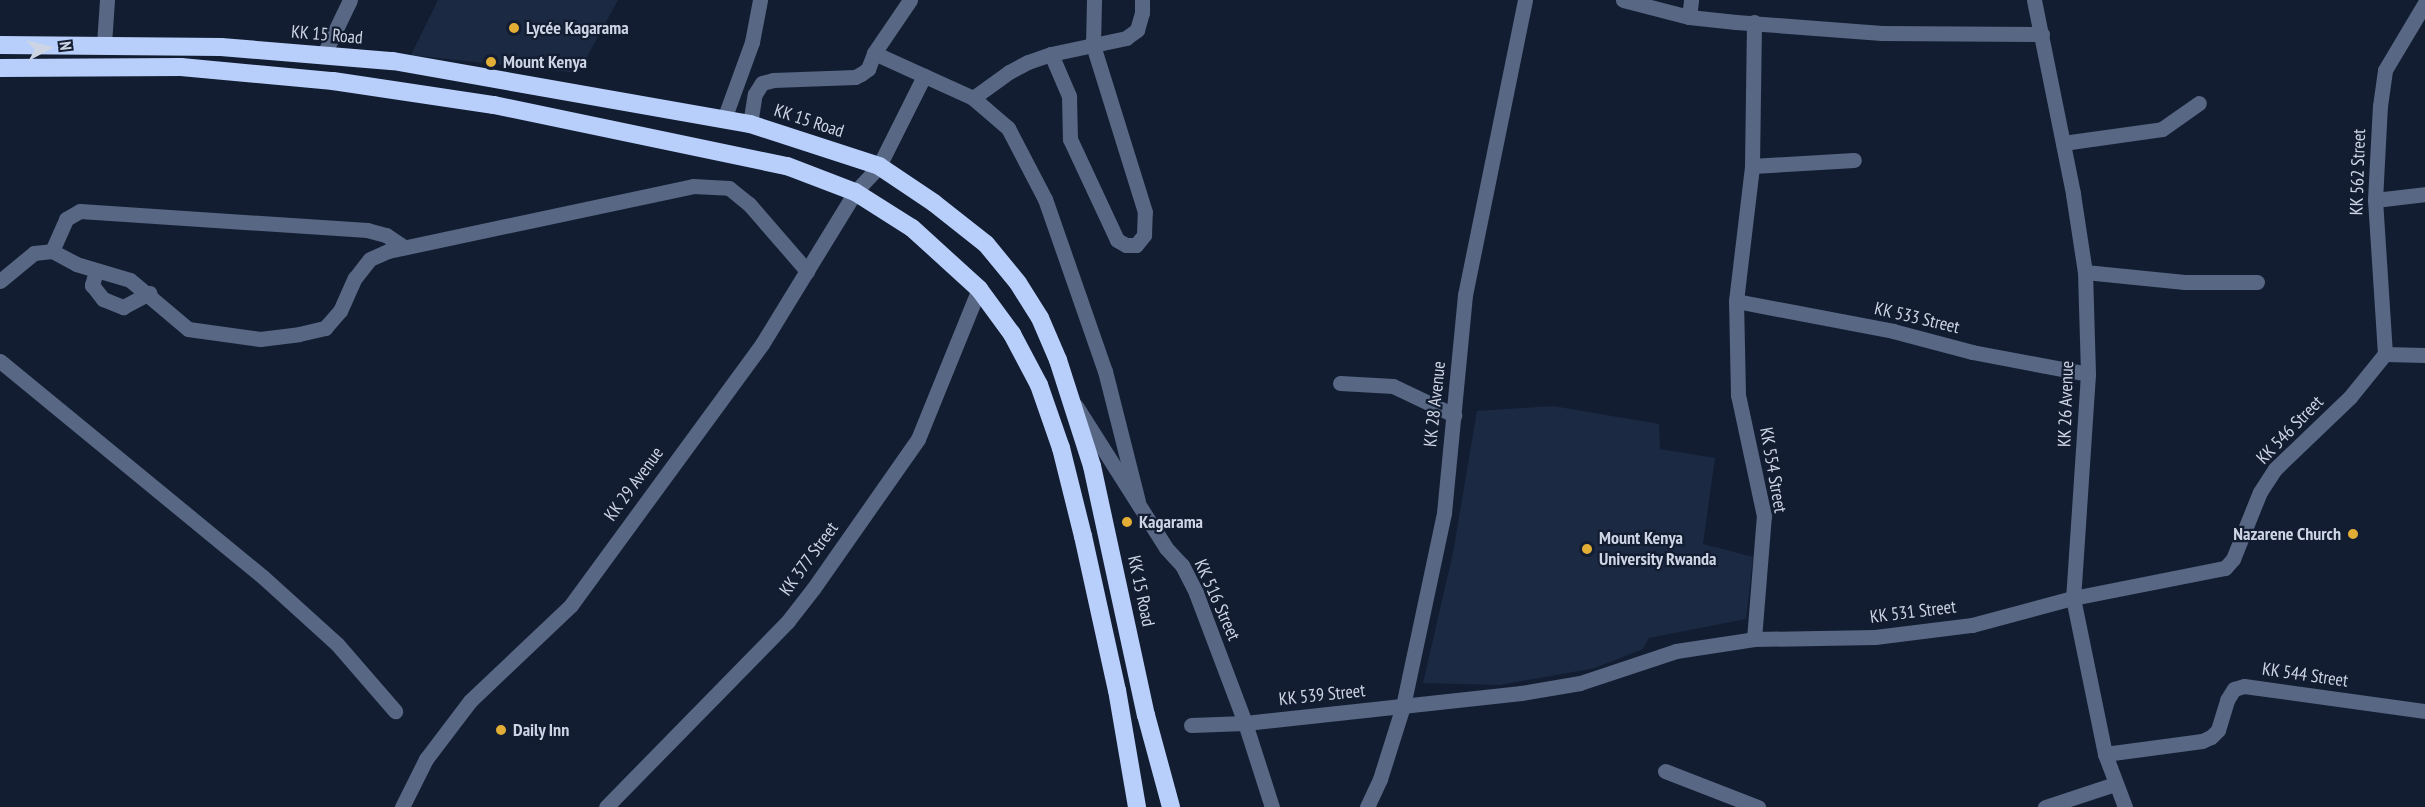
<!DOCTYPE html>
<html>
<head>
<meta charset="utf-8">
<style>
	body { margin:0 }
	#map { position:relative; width:2425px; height:807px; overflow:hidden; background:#131d32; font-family:"PT Sans Narrow",sans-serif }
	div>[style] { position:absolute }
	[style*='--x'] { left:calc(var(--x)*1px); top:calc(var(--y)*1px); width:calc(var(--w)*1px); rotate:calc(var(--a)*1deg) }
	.built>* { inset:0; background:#1b2942 }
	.minor>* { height:15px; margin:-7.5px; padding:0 7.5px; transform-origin:7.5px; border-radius:7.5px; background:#586783 }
	.highway>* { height:18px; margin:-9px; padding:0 9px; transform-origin:9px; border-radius:9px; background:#b8cffb }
	.dots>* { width:16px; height:16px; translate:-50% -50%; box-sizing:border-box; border:3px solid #131d32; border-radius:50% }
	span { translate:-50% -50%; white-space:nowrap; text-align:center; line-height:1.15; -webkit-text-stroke:4.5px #131d32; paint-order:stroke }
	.poi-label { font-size:18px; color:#cdd5e4; font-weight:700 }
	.left { translate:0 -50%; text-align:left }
	.right { translate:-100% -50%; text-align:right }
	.street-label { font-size:18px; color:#cdd5e4 }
	.north { position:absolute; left:18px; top:18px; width:60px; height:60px; -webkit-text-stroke:4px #131d32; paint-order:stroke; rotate:83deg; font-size:16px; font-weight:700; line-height:24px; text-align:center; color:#cdd5e4 }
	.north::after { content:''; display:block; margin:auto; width:21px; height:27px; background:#cdd5e4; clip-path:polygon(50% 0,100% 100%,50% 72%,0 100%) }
</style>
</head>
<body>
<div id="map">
	<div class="built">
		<i style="clip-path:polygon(438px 0,618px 0,578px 73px,411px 55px)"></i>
		<i style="clip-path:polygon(1553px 406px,1659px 424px,1660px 449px,1715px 458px,1703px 544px,1753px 557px,1746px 619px,1649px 638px,1643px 649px,1595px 668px,1500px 685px,1423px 683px,1453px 553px,1477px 411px)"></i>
	</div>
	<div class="minor">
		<i style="--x:1623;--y:0;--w:68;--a:14.4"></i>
		<i style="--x:1689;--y:17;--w:47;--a:6.1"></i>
		<i style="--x:1736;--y:22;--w:146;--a:4.3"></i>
		<i style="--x:1882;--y:33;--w:160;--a:0.4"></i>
		<i style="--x:2034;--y:0;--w:198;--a:78.6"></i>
		<i style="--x:2073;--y:194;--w:79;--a:81.3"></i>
		<i style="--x:2085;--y:272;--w:102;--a:88.3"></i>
		<i style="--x:2088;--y:374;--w:225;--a:93.8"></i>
		<i style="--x:2073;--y:598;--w:159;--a:78.4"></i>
		<i style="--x:2105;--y:754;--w:57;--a:69.3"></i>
		<i style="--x:1689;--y:17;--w:17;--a:-83"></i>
		<i style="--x:104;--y:44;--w:44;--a:-86.1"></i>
		<i style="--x:874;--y:53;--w:109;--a:24.4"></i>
		<i style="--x:973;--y:98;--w:46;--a:40.6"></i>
		<i style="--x:1008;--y:128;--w:80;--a:62.5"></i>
		<i style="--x:1045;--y:199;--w:182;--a:70.8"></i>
		<i style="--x:1105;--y:371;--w:134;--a:75.8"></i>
		<i style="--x:1051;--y:54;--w:46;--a:66.8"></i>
		<i style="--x:1069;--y:96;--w:43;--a:88.7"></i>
		<i style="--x:1070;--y:139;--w:111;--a:65"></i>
		<i style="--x:1117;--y:240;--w:10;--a:29"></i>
		<i style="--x:1126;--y:245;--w:10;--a:0"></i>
		<i style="--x:1136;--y:245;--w:13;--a:-51"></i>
		<i style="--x:1144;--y:235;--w:23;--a:-88"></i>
		<i style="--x:1145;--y:212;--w:175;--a:-107.3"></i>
		<i style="--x:1093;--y:45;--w:45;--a:-88.7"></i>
		<i style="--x:323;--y:56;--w:62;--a:-64.3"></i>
		<i style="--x:973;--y:98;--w:44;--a:-35.8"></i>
		<i style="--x:1009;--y:72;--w:21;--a:-28"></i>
		<i style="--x:1028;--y:62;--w:24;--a:-19"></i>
		<i style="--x:1051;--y:54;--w:77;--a:-12"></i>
		<i style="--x:1126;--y:38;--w:14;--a:-36"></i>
		<i style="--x:1137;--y:30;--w:18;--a:-74"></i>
		<i style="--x:1142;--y:13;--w:13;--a:-90"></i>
		<i style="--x:724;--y:119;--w:82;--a:-70"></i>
		<i style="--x:752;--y:42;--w:43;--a:-79.2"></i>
		<i style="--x:750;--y:124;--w:30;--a:-81"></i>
		<i style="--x:755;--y:94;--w:13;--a:-58"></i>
		<i style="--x:762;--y:83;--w:11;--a:-15"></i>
		<i style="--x:773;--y:80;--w:82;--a:-2.1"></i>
		<i style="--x:855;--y:77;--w:7;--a:-27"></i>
		<i style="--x:861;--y:74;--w:9;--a:-36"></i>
		<i style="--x:868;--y:69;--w:17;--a:-69"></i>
		<i style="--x:874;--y:53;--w:64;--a:-55.8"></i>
		<i style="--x:2063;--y:143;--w:100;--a:-8"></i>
		<i style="--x:2162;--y:129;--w:45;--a:-35.1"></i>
		<i style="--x:1752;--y:166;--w:102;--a:-3.4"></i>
		<i style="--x:2375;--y:200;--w:50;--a:-6.8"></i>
		<i style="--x:52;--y:251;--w:35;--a:-66"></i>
		<i style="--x:66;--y:219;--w:16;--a:-30"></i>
		<i style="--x:80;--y:211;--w:288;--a:3.8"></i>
		<i style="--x:367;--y:230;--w:20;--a:15"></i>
		<i style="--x:386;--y:235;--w:22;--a:34"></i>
		<i style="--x:96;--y:271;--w:15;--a:106"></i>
		<i style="--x:92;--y:285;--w:18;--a:52"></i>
		<i style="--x:103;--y:299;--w:22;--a:22"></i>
		<i style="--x:123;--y:307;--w:30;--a:-28"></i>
		<i style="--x:2085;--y:272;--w:100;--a:5.7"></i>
		<i style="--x:2185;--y:282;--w:72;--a:0"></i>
		<i style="--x:0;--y:281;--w:44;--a:-39.5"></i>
		<i style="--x:34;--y:253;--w:18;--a:-6"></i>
		<i style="--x:52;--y:251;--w:27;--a:28"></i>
		<i style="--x:76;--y:264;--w:56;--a:16.5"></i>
		<i style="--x:130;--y:280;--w:76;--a:40.2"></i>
		<i style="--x:188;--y:329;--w:73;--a:7.9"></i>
		<i style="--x:260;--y:339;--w:39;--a:-7"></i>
		<i style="--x:299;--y:334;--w:27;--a:-13"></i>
		<i style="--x:325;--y:328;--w:23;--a:-49"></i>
		<i style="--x:340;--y:311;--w:36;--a:-66"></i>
		<i style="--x:355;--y:278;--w:24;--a:-52"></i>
		<i style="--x:370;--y:259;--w:20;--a:-24"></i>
		<i style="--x:388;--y:251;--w:312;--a:-12"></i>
		<i style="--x:693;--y:186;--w:36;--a:3"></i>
		<i style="--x:729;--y:188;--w:26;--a:39"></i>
		<i style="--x:749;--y:204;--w:89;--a:49.1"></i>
		<i style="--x:1736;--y:301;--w:160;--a:10.8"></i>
		<i style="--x:1893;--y:331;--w:82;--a:14.9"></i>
		<i style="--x:1972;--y:352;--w:118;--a:10.7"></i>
		<i style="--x:2385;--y:354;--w:154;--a:-93.7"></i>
		<i style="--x:2375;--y:200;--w:94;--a:-87"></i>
		<i style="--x:2380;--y:106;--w:36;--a:-82"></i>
		<i style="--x:2385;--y:70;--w:78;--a:-59.2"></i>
		<i style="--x:0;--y:361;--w:340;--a:39.4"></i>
		<i style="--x:263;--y:577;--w:100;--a:42.2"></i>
		<i style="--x:337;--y:644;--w:89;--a:49.1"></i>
		<i style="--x:1340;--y:383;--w:53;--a:3.2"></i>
		<i style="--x:1393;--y:386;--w:68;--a:25.4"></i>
		<i style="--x:1076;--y:406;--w:168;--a:57.6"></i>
		<i style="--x:1166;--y:548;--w:23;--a:47"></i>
		<i style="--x:1182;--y:565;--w:31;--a:63"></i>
		<i style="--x:1196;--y:593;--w:139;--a:69.3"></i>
		<i style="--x:1245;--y:723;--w:88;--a:72.2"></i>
		<i style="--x:1754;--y:639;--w:121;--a:-0.9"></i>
		<i style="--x:1875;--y:637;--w:98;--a:-7.1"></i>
		<i style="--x:1972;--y:625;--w:105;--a:-15"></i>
		<i style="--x:2073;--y:598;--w:155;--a:-11.2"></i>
		<i style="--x:2225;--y:568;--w:12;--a:-48"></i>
		<i style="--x:2233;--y:559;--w:72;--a:-68.1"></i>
		<i style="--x:2260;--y:492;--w:27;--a:-57"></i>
		<i style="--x:2275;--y:469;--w:104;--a:-43.8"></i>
		<i style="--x:2350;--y:397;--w:55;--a:-50.9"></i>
		<i style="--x:2385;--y:354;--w:40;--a:1.4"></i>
		<i style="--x:1191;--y:725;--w:54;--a:-2.1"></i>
		<i style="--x:1245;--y:723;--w:278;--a:-6.2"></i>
		<i style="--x:1521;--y:693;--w:60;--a:-9.6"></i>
		<i style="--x:1580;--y:683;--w:101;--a:-18.4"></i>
		<i style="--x:1676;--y:651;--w:79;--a:-8.7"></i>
		<i style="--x:1754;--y:639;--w:123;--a:-85.4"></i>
		<i style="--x:1764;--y:516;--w:124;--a:-102.1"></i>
		<i style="--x:1738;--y:395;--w:94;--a:-91.2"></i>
		<i style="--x:1736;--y:301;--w:136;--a:-83.2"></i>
		<i style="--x:1752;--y:166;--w:144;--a:-89.2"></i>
		<i style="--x:2105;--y:754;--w:98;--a:-7.6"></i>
		<i style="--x:2202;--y:741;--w:10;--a:-24"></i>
		<i style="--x:2211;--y:737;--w:10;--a:-45"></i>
		<i style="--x:2218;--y:730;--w:31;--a:-73"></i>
		<i style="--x:2227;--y:700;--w:13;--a:-58"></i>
		<i style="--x:2234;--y:689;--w:10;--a:-17"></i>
		<i style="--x:2244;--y:686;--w:183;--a:7.9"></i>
		<i style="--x:1665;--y:771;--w:100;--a:21.2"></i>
		<i style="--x:402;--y:807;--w:54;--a:-63.4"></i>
		<i style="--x:426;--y:759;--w:73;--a:-52.8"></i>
		<i style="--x:470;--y:701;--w:139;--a:-43.5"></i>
		<i style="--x:571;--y:605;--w:323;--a:-53.8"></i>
		<i style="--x:762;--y:344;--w:178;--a:-58.5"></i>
		<i style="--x:855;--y:192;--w:35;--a:-47"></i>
		<i style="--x:879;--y:166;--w:101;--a:-63.4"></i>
		<i style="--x:606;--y:807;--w:260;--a:-45.6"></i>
		<i style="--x:788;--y:621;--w:41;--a:-52"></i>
		<i style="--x:813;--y:589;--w:183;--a:-55"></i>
		<i style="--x:918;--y:439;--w:162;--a:-67.9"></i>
		<i style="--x:1367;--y:807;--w:31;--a:-65"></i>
		<i style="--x:1380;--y:779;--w:77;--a:-72.5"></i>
		<i style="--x:1403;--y:706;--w:197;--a:-78"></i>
		<i style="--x:1444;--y:513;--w:219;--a:-84.5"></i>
		<i style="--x:1465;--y:295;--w:301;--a:-78.5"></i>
		<i style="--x:2045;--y:807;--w:74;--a:-18.2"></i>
	</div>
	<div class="highway">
		<i style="--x:0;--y:45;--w:221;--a:0.5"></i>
		<i style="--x:221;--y:47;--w:173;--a:4.7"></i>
		<i style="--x:393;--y:61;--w:363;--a:10"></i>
		<i style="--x:750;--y:124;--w:136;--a:18"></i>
		<i style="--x:879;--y:166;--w:66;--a:33.9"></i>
		<i style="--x:934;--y:203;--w:66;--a:38.3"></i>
		<i style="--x:986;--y:244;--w:50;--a:50.6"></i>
		<i style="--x:1018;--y:283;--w:41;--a:57.8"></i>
		<i style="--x:1040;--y:318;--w:46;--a:66.8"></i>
		<i style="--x:1058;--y:360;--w:111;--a:72.2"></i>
		<i style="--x:1092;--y:466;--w:255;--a:77.8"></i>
		<i style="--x:1146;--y:715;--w:95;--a:74.8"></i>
		<i style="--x:0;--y:68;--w:181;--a:-0.3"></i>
		<i style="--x:181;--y:67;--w:153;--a:5.3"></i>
		<i style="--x:333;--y:81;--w:163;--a:8.5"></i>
		<i style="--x:494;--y:105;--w:299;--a:11.8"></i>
		<i style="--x:787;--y:166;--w:73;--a:20.9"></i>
		<i style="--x:855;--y:192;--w:67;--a:32.3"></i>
		<i style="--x:912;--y:228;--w:91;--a:42.3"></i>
		<i style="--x:979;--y:289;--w:56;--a:53.7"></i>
		<i style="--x:1012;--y:334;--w:58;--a:62.1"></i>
		<i style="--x:1039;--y:385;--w:67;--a:70.8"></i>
		<i style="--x:1061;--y:448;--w:91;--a:76"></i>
		<i style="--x:1083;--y:536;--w:158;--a:77.6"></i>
		<i style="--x:1117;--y:690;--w:119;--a:80.3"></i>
	</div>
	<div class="dots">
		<i style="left:514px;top:28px;background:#e3ae35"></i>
		<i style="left:491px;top:62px;background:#e3ae35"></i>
		<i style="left:1127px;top:522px;background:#e3ae35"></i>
		<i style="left:2353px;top:534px;background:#e3ae35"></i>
		<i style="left:1587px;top:549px;background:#e3ae35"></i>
		<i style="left:501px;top:730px;background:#e3ae35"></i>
	</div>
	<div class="poi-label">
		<span class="left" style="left:526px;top:28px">Lycée Kagarama</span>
		<span class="left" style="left:503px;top:62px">Mount Kenya</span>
		<span class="left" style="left:1139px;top:522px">Kagarama</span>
		<span class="right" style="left:2341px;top:534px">Nazarene Church</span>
		<span class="left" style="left:1599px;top:549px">Mount Kenya<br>University Rwanda</span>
		<span class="left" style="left:513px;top:730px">Daily Inn</span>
	</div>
	<div class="street-label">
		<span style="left:327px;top:35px;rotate:5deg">KK 15 Road</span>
		<span style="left:809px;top:121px;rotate:18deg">KK 15 Road</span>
		<span style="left:2358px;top:172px;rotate:-88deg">KK 562 Street</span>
		<span style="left:1917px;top:318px;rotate:13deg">KK 533 Street</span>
		<span style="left:1435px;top:404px;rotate:-84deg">KK 28 Avenue</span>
		<span style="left:2066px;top:404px;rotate:-88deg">KK 26 Avenue</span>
		<span style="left:2290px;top:430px;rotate:-46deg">KK 546 Street</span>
		<span style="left:1773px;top:470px;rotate:80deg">KK 554 Street</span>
		<span style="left:634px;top:484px;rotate:-54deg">KK 29 Avenue</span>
		<span style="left:809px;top:559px;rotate:-54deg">KK 377 Street</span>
		<span style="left:1141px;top:591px;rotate:78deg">KK 15 Road</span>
		<span style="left:1217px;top:600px;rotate:66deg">KK 516 Street</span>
		<span style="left:1913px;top:612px;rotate:-7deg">KK 531 Street</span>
		<span style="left:2305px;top:675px;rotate:8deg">KK 544 Street</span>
		<span style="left:1322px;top:695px;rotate:-6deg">KK 539 Street</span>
	</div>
	<div class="north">N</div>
</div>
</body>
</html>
